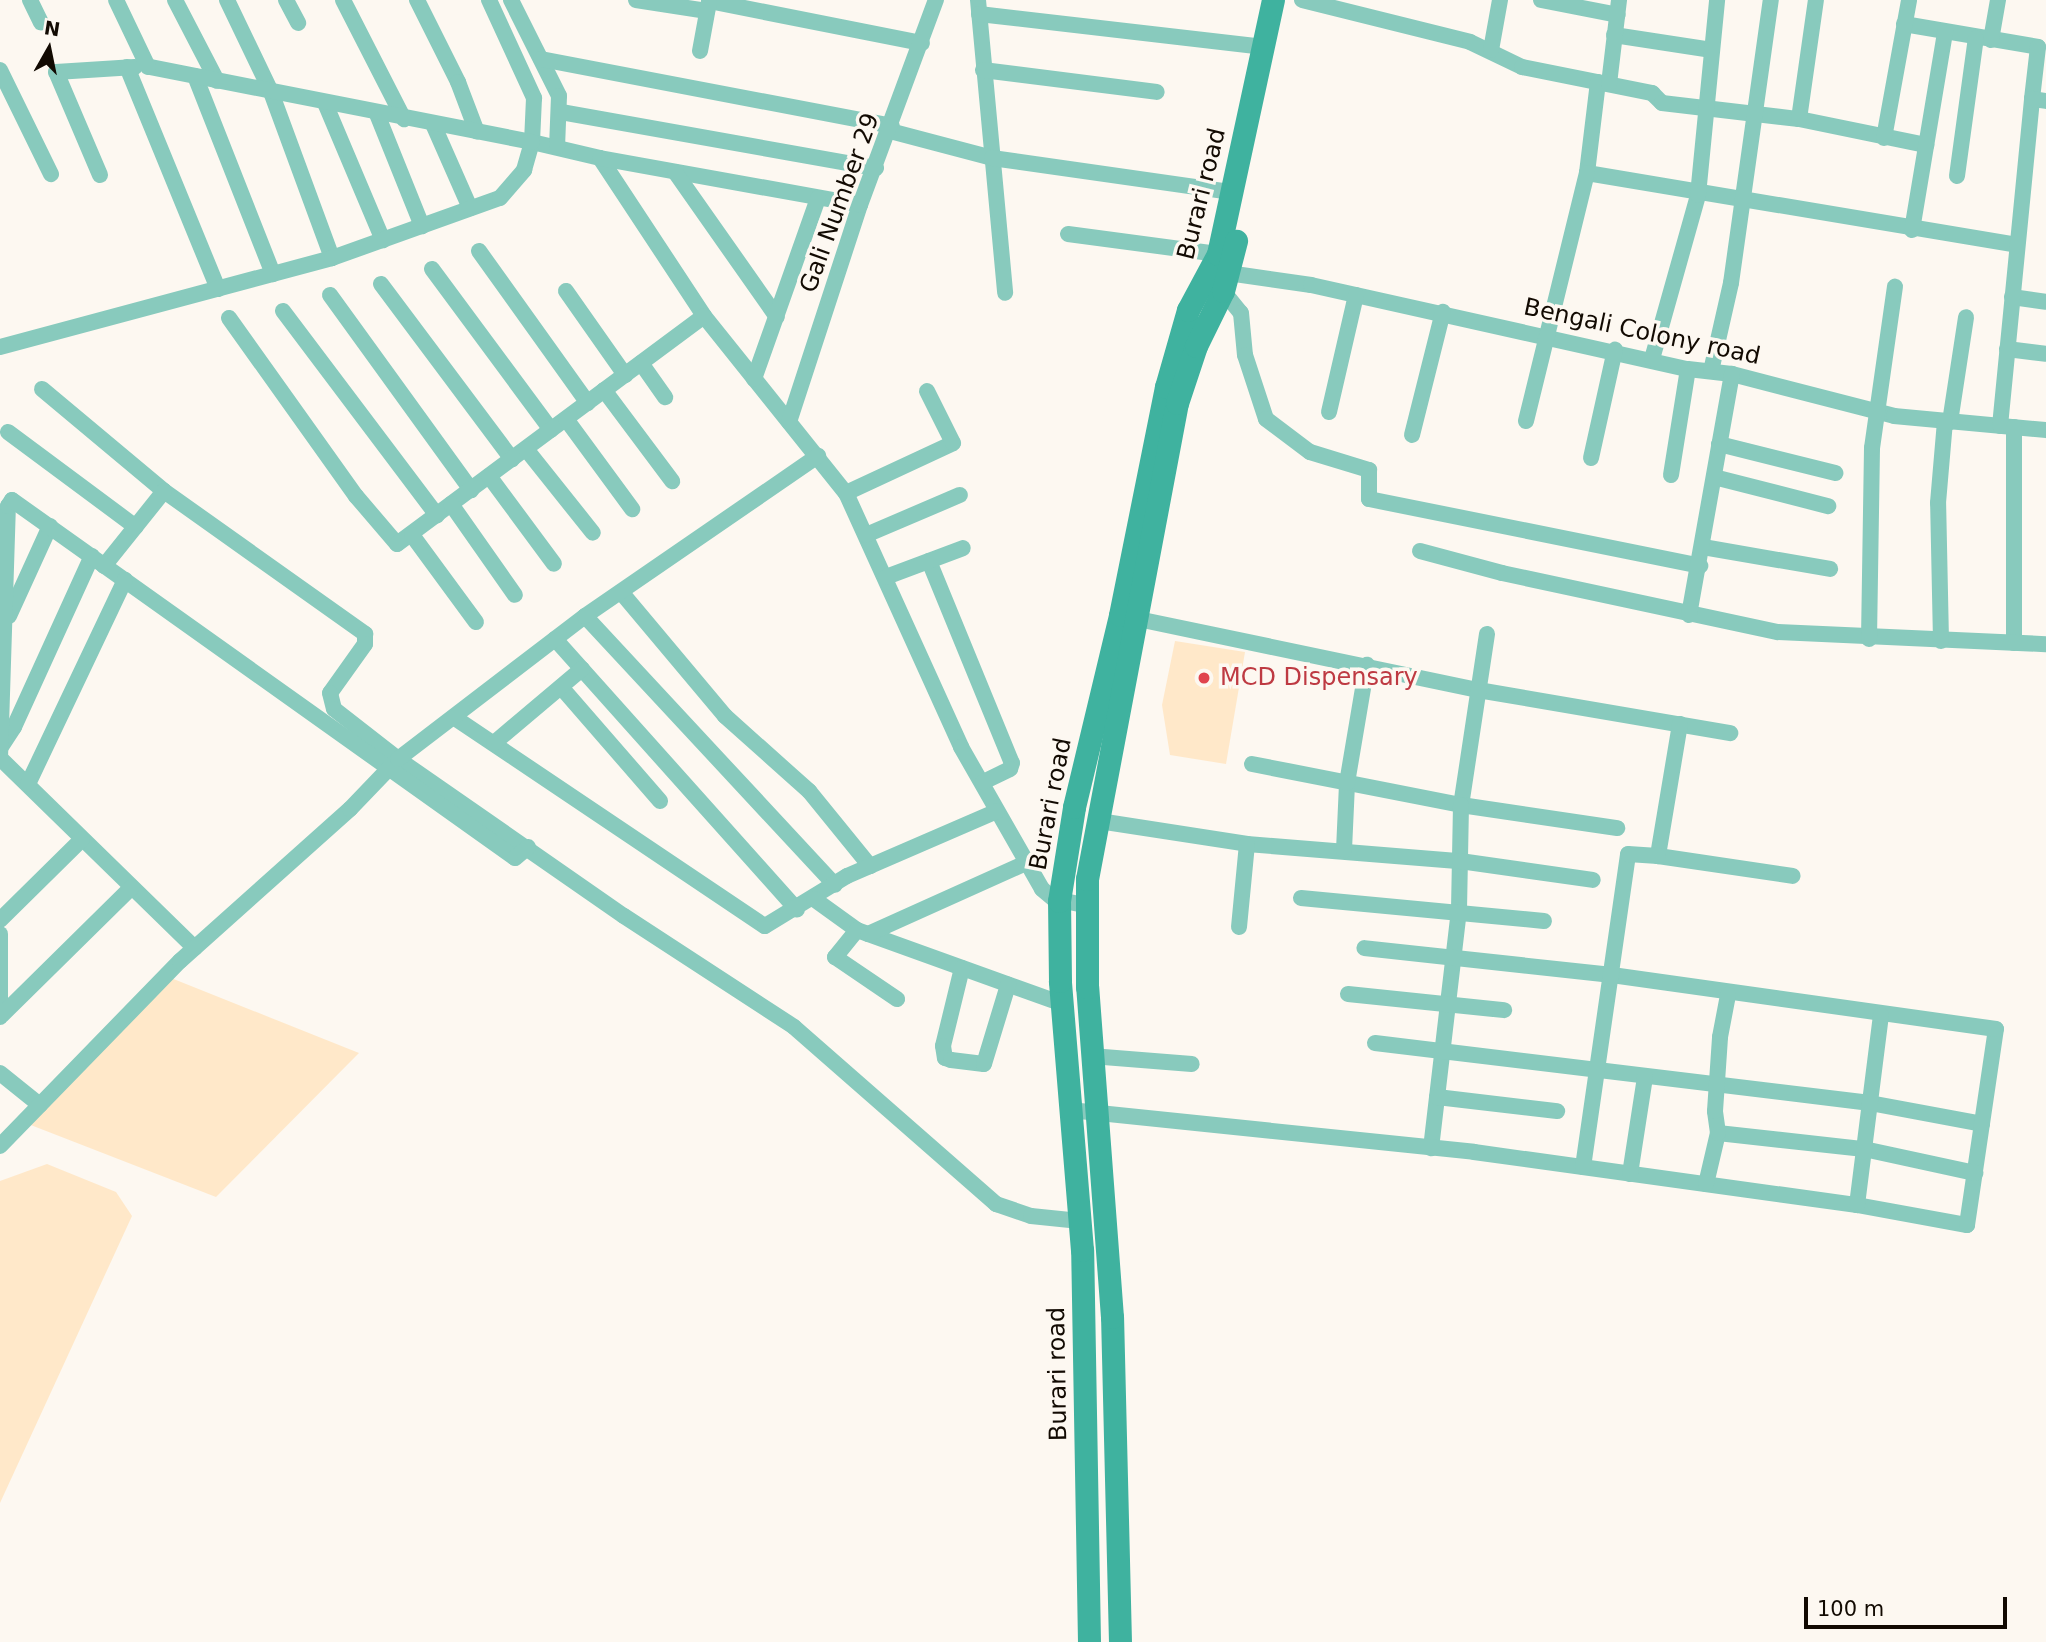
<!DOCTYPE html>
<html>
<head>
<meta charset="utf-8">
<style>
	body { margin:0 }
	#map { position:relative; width:2046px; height:1642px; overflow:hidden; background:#fdf8f1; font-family:"DejaVu Sans",sans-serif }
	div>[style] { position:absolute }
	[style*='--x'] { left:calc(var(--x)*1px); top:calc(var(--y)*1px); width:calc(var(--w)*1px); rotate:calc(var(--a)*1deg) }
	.built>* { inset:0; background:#ffe8c9 }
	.street>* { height:16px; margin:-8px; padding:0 8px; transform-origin:8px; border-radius:8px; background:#88cabd }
	.secondary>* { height:23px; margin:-11.5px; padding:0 11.5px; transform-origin:11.5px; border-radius:11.5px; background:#3fb29f }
	.dots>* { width:19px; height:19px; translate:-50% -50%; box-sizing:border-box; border:4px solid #fdf8f1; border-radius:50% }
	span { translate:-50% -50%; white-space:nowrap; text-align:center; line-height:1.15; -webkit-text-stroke:7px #fdf8f1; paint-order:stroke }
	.street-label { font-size:24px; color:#120a02 }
	.health-label { font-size:24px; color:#be3a42 }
	.left { translate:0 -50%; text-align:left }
	.north { position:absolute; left:14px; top:14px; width:70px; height:70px; -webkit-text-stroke:5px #fdf8f1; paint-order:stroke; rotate:9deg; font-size:19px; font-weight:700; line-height:28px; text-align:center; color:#120a02 }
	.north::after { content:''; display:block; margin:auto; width:24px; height:32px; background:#120a02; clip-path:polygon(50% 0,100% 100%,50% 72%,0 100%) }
	.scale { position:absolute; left:1804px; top:1597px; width:203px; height:32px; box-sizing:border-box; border:4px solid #120a02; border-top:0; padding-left:9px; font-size:21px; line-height:24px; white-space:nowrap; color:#120a02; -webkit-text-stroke:5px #fdf8f1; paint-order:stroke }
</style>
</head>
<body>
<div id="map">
	<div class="built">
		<i style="clip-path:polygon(1175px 641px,1245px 652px,1226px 764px,1170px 755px,1162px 705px)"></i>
		<i style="clip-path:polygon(166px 976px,359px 1053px,216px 1197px,23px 1122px)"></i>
		<i style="clip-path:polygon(47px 1164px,116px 1192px,132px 1216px,0 1503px,0 1181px)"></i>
	</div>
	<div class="street">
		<i style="--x:30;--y:0;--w:25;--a:64"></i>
		<i style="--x:175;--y:0;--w:91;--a:62.6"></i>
		<i style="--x:227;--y:0;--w:102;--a:64.4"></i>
		<i style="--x:271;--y:92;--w:177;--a:69.8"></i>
		<i style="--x:286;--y:0;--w:26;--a:62"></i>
		<i style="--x:343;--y:0;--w:134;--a:62.9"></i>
		<i style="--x:417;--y:0;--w:92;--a:63.4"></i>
		<i style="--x:458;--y:82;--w:53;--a:69.2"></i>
		<i style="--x:489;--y:0;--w:108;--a:65.3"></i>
		<i style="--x:534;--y:98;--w:44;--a:92.6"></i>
		<i style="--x:532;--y:142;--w:70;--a:13.2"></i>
		<i style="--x:600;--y:158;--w:189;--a:56.6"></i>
		<i style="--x:704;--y:316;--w:227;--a:51.3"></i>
		<i style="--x:846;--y:493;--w:279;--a:65.6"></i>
		<i style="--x:961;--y:747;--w:163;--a:60.3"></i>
		<i style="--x:1042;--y:889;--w:16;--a:40"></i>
		<i style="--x:1054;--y:899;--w:33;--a:11"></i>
		<i style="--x:511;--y:0;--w:107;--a:63.4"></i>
		<i style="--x:559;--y:96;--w:51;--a:92.2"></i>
		<i style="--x:636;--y:0;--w:72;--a:8.8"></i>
		<i style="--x:978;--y:0;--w:294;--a:84.7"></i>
		<i style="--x:1302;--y:0;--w:173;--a:14"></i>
		<i style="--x:1470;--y:42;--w:58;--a:25.7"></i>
		<i style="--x:1522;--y:67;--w:133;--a:11.3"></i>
		<i style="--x:1652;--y:93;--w:14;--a:45"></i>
		<i style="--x:1662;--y:103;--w:138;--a:6.7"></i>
		<i style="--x:1799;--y:119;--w:130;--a:11.6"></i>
		<i style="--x:1541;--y:0;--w:78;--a:11"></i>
		<i style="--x:709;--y:1;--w:217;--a:11.2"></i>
		<i style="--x:979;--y:14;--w:287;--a:6.6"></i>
		<i style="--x:1904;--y:24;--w:136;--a:9.7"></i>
		<i style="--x:2038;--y:47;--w:52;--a:96.6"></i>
		<i style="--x:1614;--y:35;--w:99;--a:8.7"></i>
		<i style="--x:1991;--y:40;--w:41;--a:-80.1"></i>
		<i style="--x:1491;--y:50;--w:51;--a:-79.8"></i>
		<i style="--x:700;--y:51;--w:50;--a:-79.6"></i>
		<i style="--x:541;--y:59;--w:357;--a:10.8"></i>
		<i style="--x:127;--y:67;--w:240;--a:67.7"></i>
		<i style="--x:0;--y:70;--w:116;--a:63.9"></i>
		<i style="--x:983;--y:70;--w:175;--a:7.2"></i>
		<i style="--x:195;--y:76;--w:213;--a:68.5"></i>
		<i style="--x:1598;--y:82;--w:92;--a:96.9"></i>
		<i style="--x:1587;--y:173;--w:436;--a:9.5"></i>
		<i style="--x:1609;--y:84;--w:85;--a:-83.2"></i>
		<i style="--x:325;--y:103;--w:149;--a:67.1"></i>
		<i style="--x:561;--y:112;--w:320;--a:10.1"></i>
		<i style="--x:377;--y:114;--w:121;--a:68.1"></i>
		<i style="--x:1799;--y:119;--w:120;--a:-81.9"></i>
		<i style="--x:433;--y:124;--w:92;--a:66.2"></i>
		<i style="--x:890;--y:131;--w:106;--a:14.8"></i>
		<i style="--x:992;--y:158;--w:242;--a:8.1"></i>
		<i style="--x:1884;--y:138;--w:140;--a:-79.7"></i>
		<i style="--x:600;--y:158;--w:264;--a:10.2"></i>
		<i style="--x:675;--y:172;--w:177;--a:54.9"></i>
		<i style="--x:100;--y:175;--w:112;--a:-113.1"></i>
		<i style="--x:56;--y:72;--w:79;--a:-3.6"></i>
		<i style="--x:1957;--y:176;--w:139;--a:-82.2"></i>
		<i style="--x:1912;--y:230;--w:201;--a:-80.5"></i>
		<i style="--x:1068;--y:234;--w:151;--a:7.6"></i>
		<i style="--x:479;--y:251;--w:187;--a:54.4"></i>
		<i style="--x:432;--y:269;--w:200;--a:53.5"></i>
		<i style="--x:1228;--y:273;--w:84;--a:8.2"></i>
		<i style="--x:1311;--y:285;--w:386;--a:12.6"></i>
		<i style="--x:1688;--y:369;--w:44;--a:6.5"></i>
		<i style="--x:1732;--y:374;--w:167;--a:14.5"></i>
		<i style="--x:1894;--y:416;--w:153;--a:5.3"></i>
		<i style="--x:381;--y:284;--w:219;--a:53.2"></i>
		<i style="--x:566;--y:291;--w:103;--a:54.9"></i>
		<i style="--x:1223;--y:291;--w:28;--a:51"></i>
		<i style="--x:1241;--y:313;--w:42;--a:84.6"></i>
		<i style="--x:1245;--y:355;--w:67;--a:71.8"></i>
		<i style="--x:1266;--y:419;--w:55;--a:36.9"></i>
		<i style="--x:1310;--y:452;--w:62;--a:17"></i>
		<i style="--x:1369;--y:470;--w:29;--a:90"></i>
		<i style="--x:1369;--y:499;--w:338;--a:11.4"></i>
		<i style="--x:330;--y:295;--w:241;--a:54.1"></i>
		<i style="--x:2012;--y:297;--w:34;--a:8"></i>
		<i style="--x:283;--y:311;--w:256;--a:53"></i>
		<i style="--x:229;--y:318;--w:219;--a:54.5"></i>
		<i style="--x:356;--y:496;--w:63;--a:49.5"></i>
		<i style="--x:397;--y:544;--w:382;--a:-36.6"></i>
		<i style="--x:0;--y:347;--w:344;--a:-15"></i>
		<i style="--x:332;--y:258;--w:178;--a:-19.7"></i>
		<i style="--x:500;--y:198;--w:37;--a:-49"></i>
		<i style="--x:524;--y:170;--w:29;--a:-74"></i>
		<i style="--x:532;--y:142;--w:391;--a:-168.9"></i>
		<i style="--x:148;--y:67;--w:74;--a:-115.5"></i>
		<i style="--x:2007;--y:349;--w:39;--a:7"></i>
		<i style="--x:1652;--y:359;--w:170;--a:-74.3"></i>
		<i style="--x:1698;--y:195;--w:196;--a:-84.4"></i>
		<i style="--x:641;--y:363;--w:42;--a:54.8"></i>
		<i style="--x:1711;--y:371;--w:90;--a:-77.2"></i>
		<i style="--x:1731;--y:283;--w:286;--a:-82"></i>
		<i style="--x:754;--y:379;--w:192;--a:-70.5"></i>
		<i style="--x:42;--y:389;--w:159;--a:39.9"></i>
		<i style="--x:164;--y:491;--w:247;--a:35.4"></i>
		<i style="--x:365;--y:634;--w:10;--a:90"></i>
		<i style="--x:365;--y:644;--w:60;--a:125.5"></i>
		<i style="--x:330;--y:693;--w:16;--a:76"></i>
		<i style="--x:334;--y:709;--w:81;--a:38"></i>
		<i style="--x:398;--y:759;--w:275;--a:34.8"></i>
		<i style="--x:624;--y:916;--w:203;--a:33.1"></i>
		<i style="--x:794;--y:1027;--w:269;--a:41.2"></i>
		<i style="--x:996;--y:1204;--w:37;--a:19"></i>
		<i style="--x:1031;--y:1216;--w:49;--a:5.8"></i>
		<i style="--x:604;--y:390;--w:114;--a:53.2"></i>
		<i style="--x:1329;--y:412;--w:120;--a:-77"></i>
		<i style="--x:566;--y:419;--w:112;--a:53.7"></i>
		<i style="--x:1526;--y:421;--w:255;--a:-76.2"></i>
		<i style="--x:789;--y:422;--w:228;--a:-71.9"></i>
		<i style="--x:860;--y:205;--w:219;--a:-69.7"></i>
		<i style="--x:1950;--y:422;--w:106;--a:-81.3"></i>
		<i style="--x:2000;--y:426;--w:329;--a:-84.4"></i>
		<i style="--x:2032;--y:99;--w:14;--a:8"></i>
		<i style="--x:2014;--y:427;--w:216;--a:90"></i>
		<i style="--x:8;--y:432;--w:159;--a:36.6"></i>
		<i style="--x:1412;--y:435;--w:127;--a:-75.9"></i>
		<i style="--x:1719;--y:444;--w:120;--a:14"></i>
		<i style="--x:526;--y:449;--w:107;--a:51.4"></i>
		<i style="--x:1591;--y:458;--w:111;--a:-77.5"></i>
		<i style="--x:1671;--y:475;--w:107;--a:-80.9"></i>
		<i style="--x:489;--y:476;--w:109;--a:53.5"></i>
		<i style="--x:1714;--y:477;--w:118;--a:14.3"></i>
		<i style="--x:846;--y:493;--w:118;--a:-25"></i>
		<i style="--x:953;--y:443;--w:58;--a:-116.6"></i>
		<i style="--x:451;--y:504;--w:111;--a:54.9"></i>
		<i style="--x:412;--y:535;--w:108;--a:53.7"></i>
		<i style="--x:866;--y:535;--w:102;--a:-23.1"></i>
		<i style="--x:1703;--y:547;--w:129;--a:9.8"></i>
		<i style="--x:1420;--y:551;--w:85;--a:15"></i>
		<i style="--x:1502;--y:573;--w:282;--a:12.1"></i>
		<i style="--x:1778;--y:632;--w:268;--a:2.6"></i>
		<i style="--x:929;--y:561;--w:218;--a:67.7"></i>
		<i style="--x:1012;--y:763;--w:6;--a:108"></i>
		<i style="--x:1010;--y:769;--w:30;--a:154"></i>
		<i style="--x:104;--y:566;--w:96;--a:-51.3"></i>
		<i style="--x:886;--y:577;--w:82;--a:-20.6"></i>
		<i style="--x:621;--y:592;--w:162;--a:50"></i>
		<i style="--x:725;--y:716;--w:113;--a:41.8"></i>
		<i style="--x:809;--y:791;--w:97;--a:50.9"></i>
		<i style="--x:1689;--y:615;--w:245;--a:-79.9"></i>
		<i style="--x:9;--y:616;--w:99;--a:-65.5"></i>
		<i style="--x:585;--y:616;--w:367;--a:47.1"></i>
		<i style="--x:1138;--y:619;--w:347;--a:11.8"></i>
		<i style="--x:1478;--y:690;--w:256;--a:9.7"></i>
		<i style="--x:1487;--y:634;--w:173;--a:98.6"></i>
		<i style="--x:1461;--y:805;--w:158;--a:8.4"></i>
		<i style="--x:555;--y:639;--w:363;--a:48.2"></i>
		<i style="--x:1869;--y:639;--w:191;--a:-89.1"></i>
		<i style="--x:1872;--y:448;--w:163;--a:-81.9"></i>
		<i style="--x:1941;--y:641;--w:138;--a:-91.2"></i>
		<i style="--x:1938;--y:503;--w:82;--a:-85.1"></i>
		<i style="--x:561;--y:687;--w:151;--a:49"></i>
		<i style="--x:455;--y:718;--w:373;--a:33.9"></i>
		<i style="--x:765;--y:926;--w:96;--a:-31.4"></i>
		<i style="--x:847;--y:876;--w:163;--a:-23.4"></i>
		<i style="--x:1680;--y:724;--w:134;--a:99.5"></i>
		<i style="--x:1658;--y:856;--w:136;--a:8.4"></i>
		<i style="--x:494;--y:743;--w:115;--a:-40.1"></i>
		<i style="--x:1;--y:747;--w:24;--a:-57"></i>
		<i style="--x:14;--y:727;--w:188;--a:-65.5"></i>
		<i style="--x:0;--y:758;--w:252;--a:-88.2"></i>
		<i style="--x:8;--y:506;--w:7;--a:-56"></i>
		<i style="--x:12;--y:500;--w:617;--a:35.44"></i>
		<i style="--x:515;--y:858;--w:17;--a:-40"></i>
		<i style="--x:0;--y:758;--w:272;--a:44.3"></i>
		<i style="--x:1252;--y:764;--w:213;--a:11.1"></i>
		<i style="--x:1461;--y:805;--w:105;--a:91.1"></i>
		<i style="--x:1459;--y:910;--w:240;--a:96.7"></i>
		<i style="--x:28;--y:784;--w:226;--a:-64.6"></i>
		<i style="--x:1099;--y:821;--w:150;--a:8.8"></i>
		<i style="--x:1247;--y:844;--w:214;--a:4.6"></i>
		<i style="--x:1460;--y:861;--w:134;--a:8.1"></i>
		<i style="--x:1344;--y:850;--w:67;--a:-87.4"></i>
		<i style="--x:1347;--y:783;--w:120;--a:-80.4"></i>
		<i style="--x:1301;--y:898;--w:244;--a:5.4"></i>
		<i style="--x:814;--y:899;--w:53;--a:35.8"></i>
		<i style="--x:857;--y:930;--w:218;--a:19.8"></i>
		<i style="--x:0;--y:920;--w:115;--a:-44.6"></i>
		<i style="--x:1239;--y:927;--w:83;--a:-84.5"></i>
		<i style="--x:857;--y:930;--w:35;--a:129"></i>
		<i style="--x:835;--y:957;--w:75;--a:34.1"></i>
		<i style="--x:0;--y:934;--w:83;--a:90"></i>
		<i style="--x:868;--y:934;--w:175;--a:-24.2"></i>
		<i style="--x:962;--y:968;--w:80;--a:103.7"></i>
		<i style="--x:943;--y:1046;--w:12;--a:81"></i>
		<i style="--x:945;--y:1058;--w:6;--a:18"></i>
		<i style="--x:951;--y:1060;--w:33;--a:7"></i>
		<i style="--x:984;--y:1064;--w:83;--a:-73.1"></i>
		<i style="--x:1348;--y:994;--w:157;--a:5.9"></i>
		<i style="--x:2;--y:1015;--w:182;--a:-44.6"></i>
		<i style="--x:1375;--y:1043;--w:499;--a:6.9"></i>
		<i style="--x:1870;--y:1103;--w:114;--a:10.6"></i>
		<i style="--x:1091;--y:1056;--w:101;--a:4.5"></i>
		<i style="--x:0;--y:1073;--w:51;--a:38.7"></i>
		<i style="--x:1437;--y:1097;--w:121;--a:6.7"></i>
		<i style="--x:1070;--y:1110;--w:406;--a:5.9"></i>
		<i style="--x:1474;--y:1152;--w:387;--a:7.9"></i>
		<i style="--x:1857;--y:1205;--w:112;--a:10.3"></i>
		<i style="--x:1967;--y:1225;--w:198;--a:-81.6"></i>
		<i style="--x:1996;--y:1029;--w:388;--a:-172"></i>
		<i style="--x:1612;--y:975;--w:249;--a:-173.8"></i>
		<i style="--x:1718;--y:1133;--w:147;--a:6.3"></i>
		<i style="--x:1864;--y:1149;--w:114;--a:12.2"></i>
		<i style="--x:0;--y:1146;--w:258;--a:-45.8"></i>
		<i style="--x:180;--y:961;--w:228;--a:-41.8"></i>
		<i style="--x:350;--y:809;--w:69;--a:-46.2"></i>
		<i style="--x:398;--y:759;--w:235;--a:-37.4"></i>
		<i style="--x:585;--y:616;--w:283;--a:-34.5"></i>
		<i style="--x:1583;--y:1167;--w:316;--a:-81.8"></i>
		<i style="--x:1628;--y:854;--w:30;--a:4"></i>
		<i style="--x:1630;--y:1174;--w:98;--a:-81.2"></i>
		<i style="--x:1706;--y:1184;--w:52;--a:-76.8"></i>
		<i style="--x:1718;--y:1133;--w:22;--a:-98"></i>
		<i style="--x:1715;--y:1111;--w:74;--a:-86.1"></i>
		<i style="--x:1720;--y:1037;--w:43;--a:-79.2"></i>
		<i style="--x:1857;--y:1205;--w:191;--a:-82.8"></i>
	</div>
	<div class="secondary">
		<i style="--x:1089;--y:1642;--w:392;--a:-91"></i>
		<i style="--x:1082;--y:1250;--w:270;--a:-94.7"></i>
		<i style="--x:1060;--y:981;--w:80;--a:-90.7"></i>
		<i style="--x:1059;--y:901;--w:95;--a:-80.9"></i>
		<i style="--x:1074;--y:807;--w:197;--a:-76.5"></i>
		<i style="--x:1120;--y:615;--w:233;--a:-78.6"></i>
		<i style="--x:1166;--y:387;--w:80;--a:-74.1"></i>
		<i style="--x:1188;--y:310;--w:64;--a:-61.8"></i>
		<i style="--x:1218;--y:254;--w:260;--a:-77.8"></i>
		<i style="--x:1120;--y:1642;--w:325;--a:-91.4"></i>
		<i style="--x:1112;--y:1317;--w:331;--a:-94.3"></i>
		<i style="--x:1087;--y:987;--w:108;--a:-90"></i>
		<i style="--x:1087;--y:879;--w:484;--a:-79.3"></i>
		<i style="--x:1177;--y:403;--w:60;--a:-71.6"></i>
		<i style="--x:1196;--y:346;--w:61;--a:-63.9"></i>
		<i style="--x:1223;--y:291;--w:52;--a:-75.4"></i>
	</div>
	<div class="dots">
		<i style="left:1204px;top:678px;background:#e0444e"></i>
	</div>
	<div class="street-label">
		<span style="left:1202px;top:194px;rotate:-76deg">Burari road</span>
		<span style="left:840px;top:203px;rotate:-70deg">Gali Number 29</span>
		<span style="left:1642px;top:332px;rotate:12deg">Bengali Colony road</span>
		<span style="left:1051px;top:804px;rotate:-79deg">Burari road</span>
		<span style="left:1058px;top:1374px;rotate:-91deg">Burari road</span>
	</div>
	<div class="health-label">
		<span class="left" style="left:1220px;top:678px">MCD Dispensary</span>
	</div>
	<div class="north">N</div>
	<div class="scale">100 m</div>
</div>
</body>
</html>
